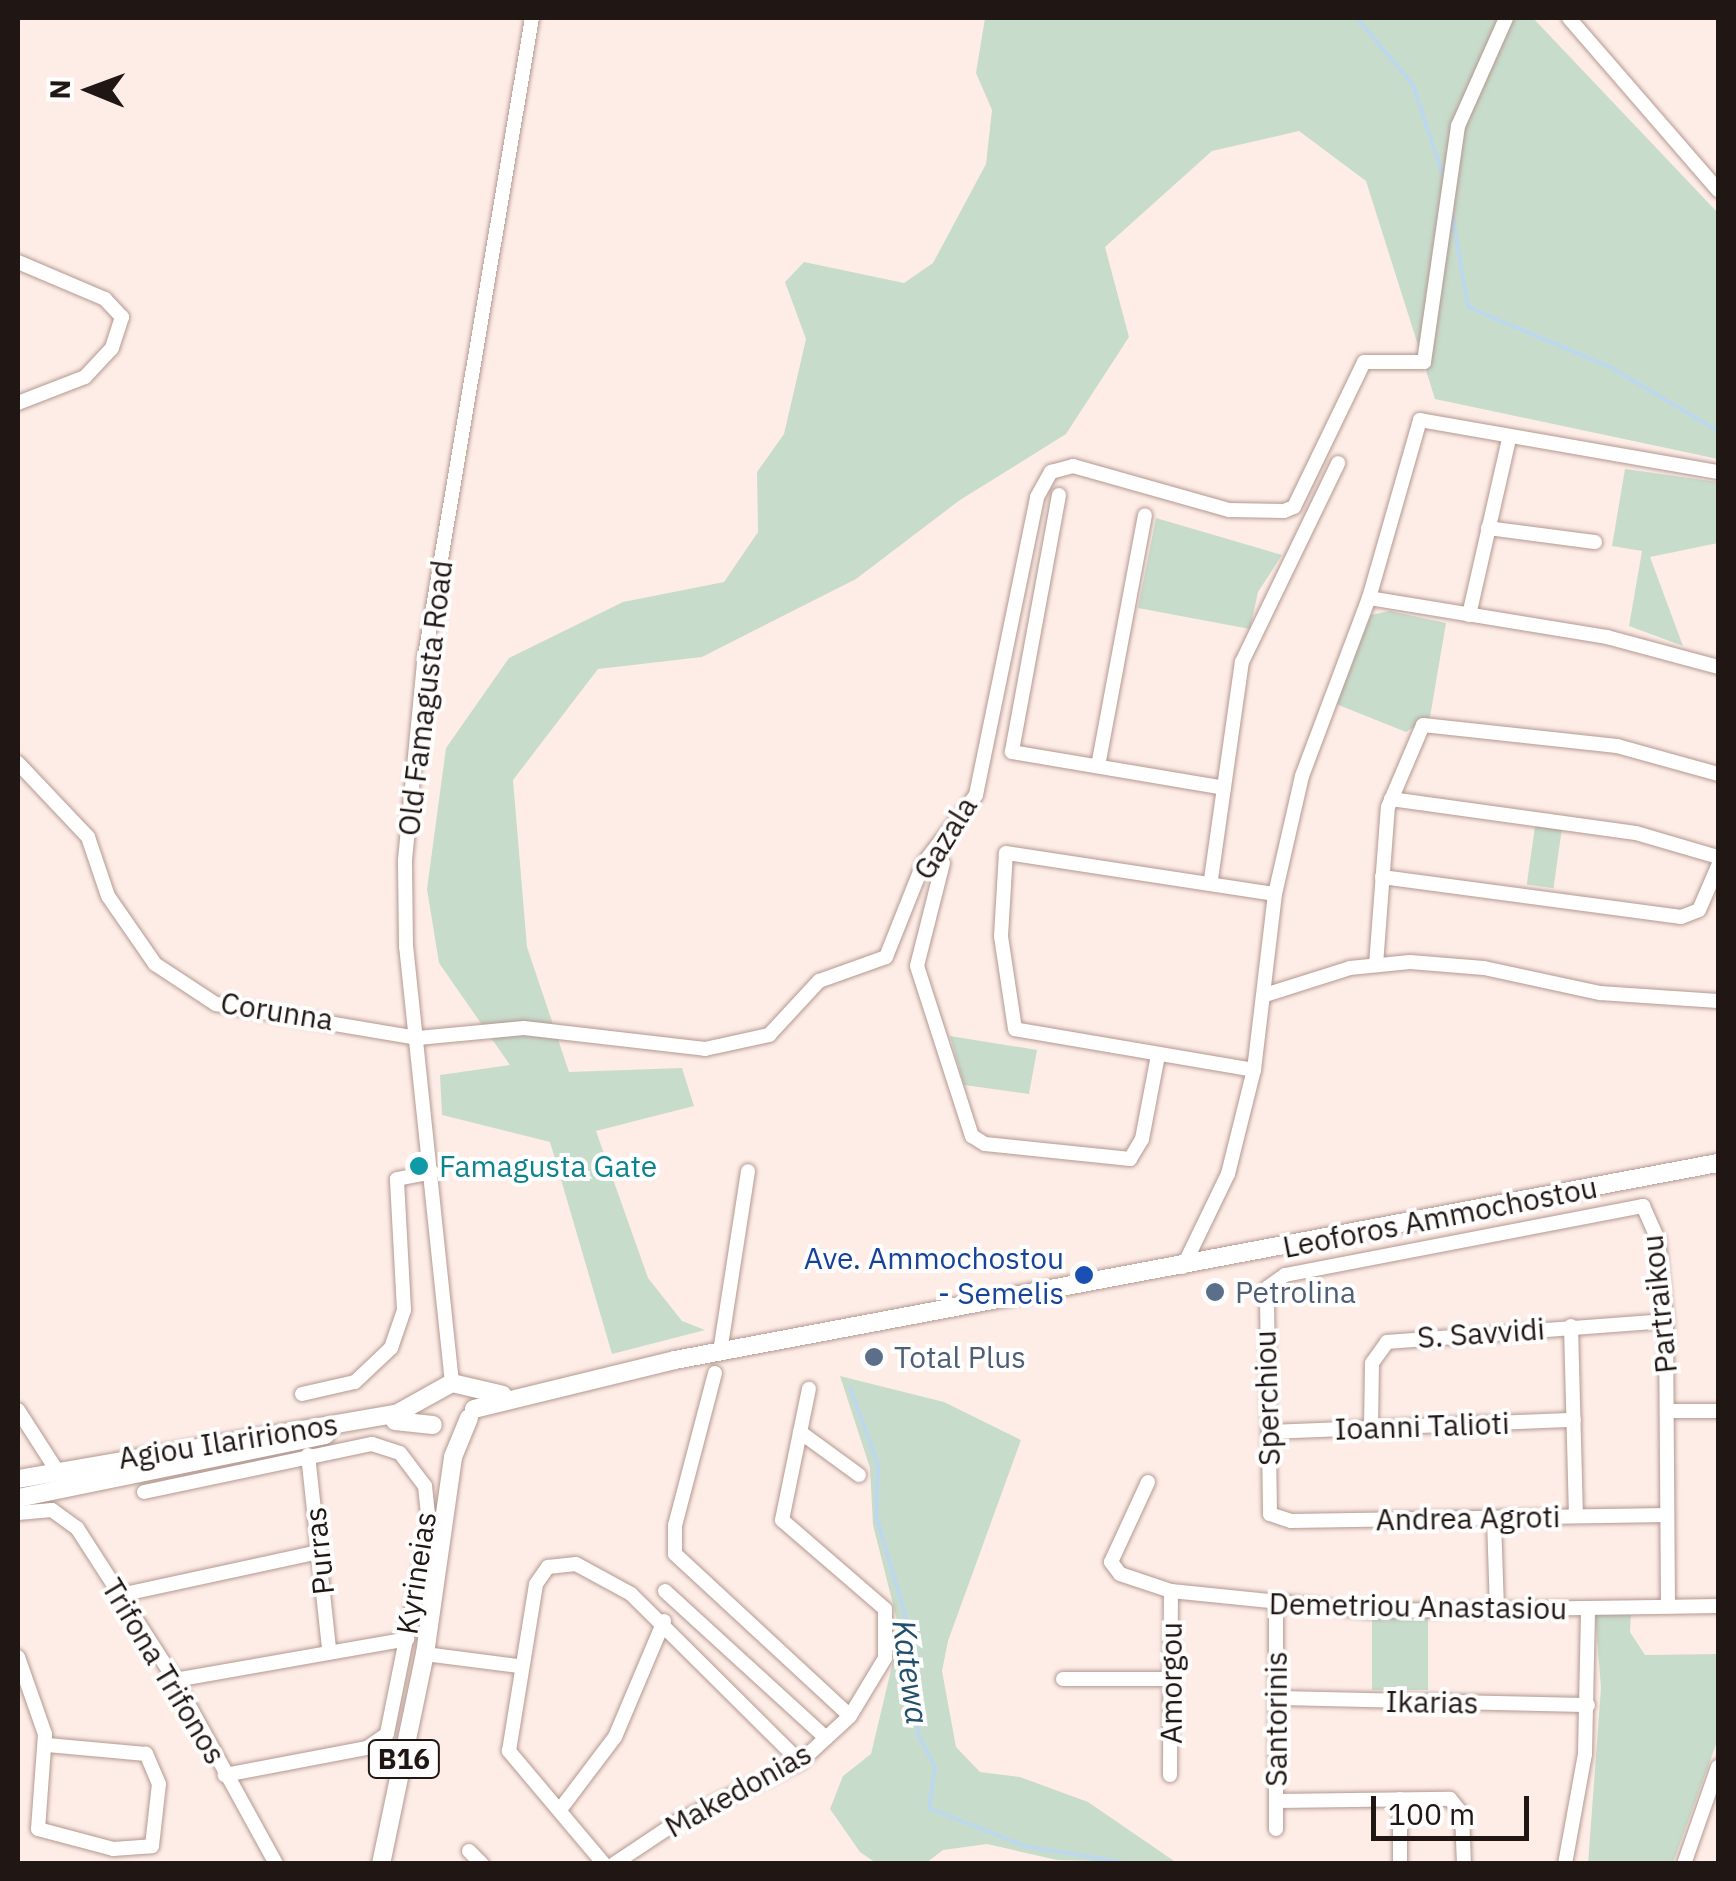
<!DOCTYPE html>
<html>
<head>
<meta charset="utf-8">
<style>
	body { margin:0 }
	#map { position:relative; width:1736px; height:1881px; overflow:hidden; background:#feede7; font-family:"IBM Plex Sans",sans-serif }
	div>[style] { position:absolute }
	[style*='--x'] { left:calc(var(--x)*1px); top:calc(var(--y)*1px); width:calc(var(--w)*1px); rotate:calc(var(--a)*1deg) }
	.green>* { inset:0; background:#c8dccc; transform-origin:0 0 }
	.stream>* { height:4px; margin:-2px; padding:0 2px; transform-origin:2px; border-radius:2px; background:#bdd8ec }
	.roads { filter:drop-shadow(0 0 2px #b39990) drop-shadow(0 0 2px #b39990) }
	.minor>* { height:14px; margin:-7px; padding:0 7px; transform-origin:7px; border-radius:7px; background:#fff }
	.major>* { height:18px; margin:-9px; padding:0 9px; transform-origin:9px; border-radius:9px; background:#fff }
	.dots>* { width:28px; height:28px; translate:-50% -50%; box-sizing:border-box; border:5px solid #fefefe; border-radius:50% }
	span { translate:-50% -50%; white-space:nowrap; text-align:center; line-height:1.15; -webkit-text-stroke:8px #fefefe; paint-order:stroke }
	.shield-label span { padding:2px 8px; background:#fefefe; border:2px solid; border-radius:8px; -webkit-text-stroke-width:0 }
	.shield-label { font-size:28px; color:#201613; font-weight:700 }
	.street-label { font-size:30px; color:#201613 }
	.culture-label { font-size:30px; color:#0d838f }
	.left { translate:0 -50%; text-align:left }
	.transit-label { font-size:30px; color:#164399 }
	.right { translate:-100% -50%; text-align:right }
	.service-label { font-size:30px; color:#4e5e75 }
	.water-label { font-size:32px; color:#234f6d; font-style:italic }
	.frame { position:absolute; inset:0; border:20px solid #201613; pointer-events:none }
	.north { position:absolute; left:40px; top:40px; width:100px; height:100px; -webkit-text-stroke:8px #fefefe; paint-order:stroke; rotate:271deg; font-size:28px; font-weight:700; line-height:40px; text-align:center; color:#201613 }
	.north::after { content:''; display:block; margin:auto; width:35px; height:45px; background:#201613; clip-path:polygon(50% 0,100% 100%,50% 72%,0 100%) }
	.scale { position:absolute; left:1371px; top:1796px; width:158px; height:45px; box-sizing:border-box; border:5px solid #201613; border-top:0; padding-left:12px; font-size:30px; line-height:35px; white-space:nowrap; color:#201613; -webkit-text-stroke:8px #fefefe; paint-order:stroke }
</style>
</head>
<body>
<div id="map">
	<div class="green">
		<i style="clip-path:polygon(985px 18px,1533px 18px,1718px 213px,1718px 459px,1435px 399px,1366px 181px,1299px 131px,1212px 151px,1105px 247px,1129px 337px,1066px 434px,960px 500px,856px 579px,702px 657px,598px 669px,513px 780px,527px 947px,569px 1072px,682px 1068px,694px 1106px,596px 1131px,648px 1278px,682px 1321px,705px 1330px,612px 1354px,550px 1142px,442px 1115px,440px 1075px,510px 1065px,439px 963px,427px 889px,446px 748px,509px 658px,623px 602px,724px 582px,758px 532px,757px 472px,784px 434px,806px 339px,785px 282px,804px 262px,904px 283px,933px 263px,986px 164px,992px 110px,976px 73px)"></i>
		<i style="clip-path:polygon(1625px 469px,1718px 482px,1718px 543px,1650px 557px,1683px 646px,1629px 626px,1642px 551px,1612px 546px)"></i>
		<i style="clip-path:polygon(1156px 518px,1282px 555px,1258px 592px,1250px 629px,1138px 608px)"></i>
		<i style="clip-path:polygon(1390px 611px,1446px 623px,1430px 717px,1406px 732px,1336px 704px,1371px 615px)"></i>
		<i style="left:1535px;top:826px;width:27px;height:59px;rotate:8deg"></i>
		<i style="clip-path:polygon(950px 1036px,1037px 1050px,1029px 1094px,964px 1085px)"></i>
		<i style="clip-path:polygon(840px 1376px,944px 1402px,1021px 1440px,948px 1641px,942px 1671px,956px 1747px,980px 1772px,1020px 1777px,1088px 1802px,1177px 1863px,1057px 1860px,987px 1844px,943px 1850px,926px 1863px,876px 1863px,860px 1852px,830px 1809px,843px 1776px,871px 1754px,900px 1632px,873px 1525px,870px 1468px)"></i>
		<i style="clip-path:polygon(1631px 1611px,1630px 1632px,1645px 1655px,1718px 1654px,1718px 1739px,1673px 1863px,1588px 1864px,1601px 1688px,1595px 1614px)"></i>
		<i style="left:1372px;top:1618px;width:56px;height:72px"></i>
	</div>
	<div class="stream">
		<i style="--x:1357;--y:18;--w:87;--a:50.1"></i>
		<i style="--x:1413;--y:85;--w:92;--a:71.6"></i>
		<i style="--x:1452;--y:213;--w:95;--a:80.3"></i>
		<i style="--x:1468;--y:307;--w:156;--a:23"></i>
		<i style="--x:1612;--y:368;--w:123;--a:30.7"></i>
		<i style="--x:850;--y:1388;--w:81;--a:69.8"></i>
		<i style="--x:878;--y:1464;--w:51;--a:92.2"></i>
		<i style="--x:876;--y:1515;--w:103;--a:73.7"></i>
		<i style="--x:905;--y:1614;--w:121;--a:83.8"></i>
		<i style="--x:918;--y:1734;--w:38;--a:63"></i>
		<i style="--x:935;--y:1768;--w:40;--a:98.5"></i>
		<i style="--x:929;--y:1808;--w:103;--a:21.6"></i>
		<i style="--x:1025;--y:1846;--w:109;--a:9.5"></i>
	</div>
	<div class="roads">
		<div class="minor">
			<i style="--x:1569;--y:18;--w:228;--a:49.1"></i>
			<i style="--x:18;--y:262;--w:95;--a:23"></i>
			<i style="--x:105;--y:299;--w:25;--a:47"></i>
			<i style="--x:122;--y:317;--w:33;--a:108"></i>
			<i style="--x:112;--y:348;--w:40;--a:133"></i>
			<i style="--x:85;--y:377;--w:72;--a:158.8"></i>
			<i style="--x:1059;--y:495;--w:261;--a:100.4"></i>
			<i style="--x:1012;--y:752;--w:215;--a:9.6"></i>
			<i style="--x:1488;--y:528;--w:108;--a:7.5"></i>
			<i style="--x:1369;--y:598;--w:241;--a:9.3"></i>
			<i style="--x:1607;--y:637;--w:115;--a:15.1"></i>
			<i style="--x:1469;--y:615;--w:180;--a:-77.2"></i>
			<i style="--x:18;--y:763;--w:102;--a:46.6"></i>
			<i style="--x:88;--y:837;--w:62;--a:71.3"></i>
			<i style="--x:108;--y:896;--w:83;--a:55.3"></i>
			<i style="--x:155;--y:964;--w:73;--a:33.3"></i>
			<i style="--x:216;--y:1004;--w:205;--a:9.6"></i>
			<i style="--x:418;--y:1038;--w:106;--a:-5.4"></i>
			<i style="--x:524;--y:1028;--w:182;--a:6.6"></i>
			<i style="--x:705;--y:1049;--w:66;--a:-12.3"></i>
			<i style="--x:769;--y:1035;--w:74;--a:-47.2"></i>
			<i style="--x:819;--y:981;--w:71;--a:-19.7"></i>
			<i style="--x:886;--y:957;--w:100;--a:-68.3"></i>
			<i style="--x:923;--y:864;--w:87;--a:-52.5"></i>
			<i style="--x:976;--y:795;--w:304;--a:-78.4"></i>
			<i style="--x:1037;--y:497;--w:29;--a:-61"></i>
			<i style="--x:1051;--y:472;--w:23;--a:-15"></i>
			<i style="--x:1073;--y:466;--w:162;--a:15.8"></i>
			<i style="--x:1229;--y:510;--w:55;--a:1"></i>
			<i style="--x:1284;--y:511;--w:11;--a:-22"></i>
			<i style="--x:1294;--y:507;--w:161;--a:-64.2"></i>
			<i style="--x:1364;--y:362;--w:60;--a:0"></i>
			<i style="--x:1424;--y:362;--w:238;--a:-81.8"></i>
			<i style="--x:1458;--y:126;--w:118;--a:-66"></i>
			<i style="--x:1098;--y:766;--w:255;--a:-79.4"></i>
			<i style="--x:1391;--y:799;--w:247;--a:7.9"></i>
			<i style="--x:1636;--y:833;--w:85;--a:16.3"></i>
			<i style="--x:943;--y:863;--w:106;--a:104.2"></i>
			<i style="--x:917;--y:966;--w:179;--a:72.1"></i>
			<i style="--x:972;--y:1136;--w:15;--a:32"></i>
			<i style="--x:985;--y:1144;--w:146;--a:5.9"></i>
			<i style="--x:1130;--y:1159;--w:23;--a:-59"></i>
			<i style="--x:1142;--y:1139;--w:86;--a:-79.2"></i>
			<i style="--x:1382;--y:877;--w:302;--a:7.6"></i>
			<i style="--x:1681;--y:917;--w:19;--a:-21"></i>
			<i style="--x:1699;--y:910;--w:48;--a:-66.6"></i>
			<i style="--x:1211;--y:879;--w:219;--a:-81.9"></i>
			<i style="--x:1242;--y:662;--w:221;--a:-64.2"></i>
			<i style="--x:1376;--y:965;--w:158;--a:-85.7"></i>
			<i style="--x:1388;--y:807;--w:89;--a:-66.9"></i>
			<i style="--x:1423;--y:725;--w:195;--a:6.2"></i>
			<i style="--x:1617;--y:746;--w:105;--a:15.5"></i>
			<i style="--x:1265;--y:995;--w:89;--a:-17.6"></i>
			<i style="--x:1350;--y:968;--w:60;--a:-5.7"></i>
			<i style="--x:1410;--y:962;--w:74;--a:4.6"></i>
			<i style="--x:1484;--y:968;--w:119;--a:12.2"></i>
			<i style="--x:1600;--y:993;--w:118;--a:3.9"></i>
			<i style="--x:1254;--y:1070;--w:242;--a:-170.3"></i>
			<i style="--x:1015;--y:1029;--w:94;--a:-98.6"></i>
			<i style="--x:1001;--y:936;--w:83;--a:-86.6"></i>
			<i style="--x:1006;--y:853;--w:272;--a:8.7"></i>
			<i style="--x:1183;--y:1267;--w:103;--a:-64.2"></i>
			<i style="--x:1228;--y:1174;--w:107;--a:-76"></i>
			<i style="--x:1254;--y:1070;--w:177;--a:-83.2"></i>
			<i style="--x:1275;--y:894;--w:121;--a:-77.1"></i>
			<i style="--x:1302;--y:776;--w:190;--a:-69.4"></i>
			<i style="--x:1369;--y:598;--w:185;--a:-74"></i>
			<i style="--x:1420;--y:420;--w:303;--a:9.9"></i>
			<i style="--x:1571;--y:1326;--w:190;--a:88.5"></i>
			<i style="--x:720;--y:1352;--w:183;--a:-81.2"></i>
			<i style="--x:715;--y:1373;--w:157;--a:104.7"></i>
			<i style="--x:675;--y:1525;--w:29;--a:90"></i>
			<i style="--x:675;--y:1554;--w:238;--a:42.8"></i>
			<i style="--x:452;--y:1383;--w:438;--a:-96"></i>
			<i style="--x:406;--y:947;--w:87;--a:-90.7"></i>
			<i style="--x:405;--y:860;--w:200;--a:-84.5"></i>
			<i style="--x:424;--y:661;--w:652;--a:-80.47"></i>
			<i style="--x:302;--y:1394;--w:54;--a:-12.8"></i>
			<i style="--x:355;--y:1382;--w:50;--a:-43.4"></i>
			<i style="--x:391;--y:1348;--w:40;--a:-71.1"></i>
			<i style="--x:404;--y:1310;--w:131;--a:-93.1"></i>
			<i style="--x:397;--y:1179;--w:36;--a:-11"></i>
			<i style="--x:18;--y:1410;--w:83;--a:57.3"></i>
			<i style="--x:1668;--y:1411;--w:50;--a:0"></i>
			<i style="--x:1371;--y:1427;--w:64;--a:-89.1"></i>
			<i style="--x:1372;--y:1363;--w:26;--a:-54"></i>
			<i style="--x:1387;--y:1342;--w:280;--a:-4.3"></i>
			<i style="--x:800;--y:1432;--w:73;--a:36.1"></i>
			<i style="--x:1270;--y:1432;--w:304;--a:-2.3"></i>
			<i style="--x:308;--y:1455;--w:193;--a:83.8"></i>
			<i style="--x:1148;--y:1482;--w:88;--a:114.8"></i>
			<i style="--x:1111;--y:1562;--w:15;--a:53"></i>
			<i style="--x:1120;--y:1574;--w:54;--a:18.4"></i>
			<i style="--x:1171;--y:1591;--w:197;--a:5.8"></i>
			<i style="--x:1367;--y:1611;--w:351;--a:-0.8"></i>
			<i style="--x:144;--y:1492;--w:233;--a:-11.9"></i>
			<i style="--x:372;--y:1444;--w:29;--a:18"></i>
			<i style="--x:400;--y:1453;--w:41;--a:52.9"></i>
			<i style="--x:425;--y:1486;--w:39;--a:84"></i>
			<i style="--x:429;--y:1525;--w:213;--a:101.4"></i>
			<i style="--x:387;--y:1734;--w:24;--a:145"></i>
			<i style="--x:367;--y:1748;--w:145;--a:169.2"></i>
			<i style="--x:18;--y:1513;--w:34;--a:-5"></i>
			<i style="--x:52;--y:1510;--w:31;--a:36"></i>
			<i style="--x:77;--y:1528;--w:181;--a:57.2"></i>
			<i style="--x:175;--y:1680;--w:210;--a:61.2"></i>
			<i style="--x:1667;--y:1515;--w:376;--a:179.1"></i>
			<i style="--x:1291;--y:1521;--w:22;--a:-162"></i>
			<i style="--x:1270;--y:1514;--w:226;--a:-90.8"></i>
			<i style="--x:1267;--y:1288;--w:22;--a:-36"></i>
			<i style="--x:1285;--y:1275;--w:365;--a:-10.9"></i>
			<i style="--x:1643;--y:1206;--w:36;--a:66"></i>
			<i style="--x:1658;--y:1239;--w:82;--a:84.4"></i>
			<i style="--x:1666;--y:1321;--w:284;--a:89.6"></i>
			<i style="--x:1494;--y:1519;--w:91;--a:88.1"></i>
			<i style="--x:665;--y:1591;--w:218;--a:42.4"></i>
			<i style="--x:120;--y:1595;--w:204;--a:-12.2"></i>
			<i style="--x:1276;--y:1608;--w:221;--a:90"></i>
			<i style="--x:425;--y:1654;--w:95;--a:7.3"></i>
			<i style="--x:18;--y:1657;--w:82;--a:70.7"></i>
			<i style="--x:45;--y:1734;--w:95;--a:94.2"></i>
			<i style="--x:38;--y:1829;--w:78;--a:14.9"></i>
			<i style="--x:113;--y:1849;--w:39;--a:-4"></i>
			<i style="--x:152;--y:1846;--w:62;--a:-83.6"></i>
			<i style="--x:159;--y:1784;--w:33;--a:-113"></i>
			<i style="--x:146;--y:1754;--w:99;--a:-174.8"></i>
			<i style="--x:1063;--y:1679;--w:107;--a:0"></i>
			<i style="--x:175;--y:1680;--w:236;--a:-10"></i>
			<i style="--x:1276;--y:1698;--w:312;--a:1.3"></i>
			<i style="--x:1170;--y:1775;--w:184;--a:-89.7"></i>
			<i style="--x:1400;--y:1799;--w:65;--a:90"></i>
			<i style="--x:1276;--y:1801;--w:174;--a:-0.7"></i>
			<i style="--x:1450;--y:1799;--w:19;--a:51"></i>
			<i style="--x:1462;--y:1814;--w:50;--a:87.7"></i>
			<i style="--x:562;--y:1807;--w:88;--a:-52.9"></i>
			<i style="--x:615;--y:1737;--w:126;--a:-67.1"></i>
			<i style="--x:469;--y:1851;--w:18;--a:45"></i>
			<i style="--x:604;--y:1864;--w:148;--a:-130.1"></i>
			<i style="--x:509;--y:1751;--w:169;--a:-80.8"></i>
			<i style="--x:536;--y:1584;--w:21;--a:-55"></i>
			<i style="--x:548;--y:1567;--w:28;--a:-6"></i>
			<i style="--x:576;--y:1564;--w:63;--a:28.6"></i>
			<i style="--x:631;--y:1594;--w:238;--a:44.8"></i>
			<i style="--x:614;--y:1864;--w:79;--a:-33.7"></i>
			<i style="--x:680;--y:1820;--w:133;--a:-25.8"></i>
			<i style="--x:800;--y:1762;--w:68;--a:-42.6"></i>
			<i style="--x:850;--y:1716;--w:68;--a:-58.9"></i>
			<i style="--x:885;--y:1658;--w:49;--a:-90"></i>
			<i style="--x:885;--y:1609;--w:136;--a:-139.2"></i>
			<i style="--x:782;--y:1520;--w:134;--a:-78.4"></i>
			<i style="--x:1565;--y:1864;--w:112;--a:-79.7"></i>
			<i style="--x:1585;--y:1754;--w:146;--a:-88.8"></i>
			<i style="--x:1684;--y:1864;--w:103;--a:-70.7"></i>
		</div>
		<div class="major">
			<i style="--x:474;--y:1409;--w:207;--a:-13.7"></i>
			<i style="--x:675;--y:1360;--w:1061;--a:-10.7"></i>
			<i style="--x:395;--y:1421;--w:38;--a:6"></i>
			<i style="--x:18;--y:1479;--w:384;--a:-9.8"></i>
			<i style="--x:396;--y:1414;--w:64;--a:-29"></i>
			<i style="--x:452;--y:1383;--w:52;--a:13.2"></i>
			<i style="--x:18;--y:1498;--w:314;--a:-11.6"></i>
			<i style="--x:381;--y:1864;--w:215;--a:-78.2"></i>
			<i style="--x:425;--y:1654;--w:199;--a:-81.9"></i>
			<i style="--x:453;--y:1457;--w:42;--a:-67.7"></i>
		</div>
	</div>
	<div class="dots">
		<i style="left:419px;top:1166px;background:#0f9aa8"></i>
		<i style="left:1084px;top:1275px;background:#1a4fb4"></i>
		<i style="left:1215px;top:1292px;background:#5c6f8a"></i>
		<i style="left:874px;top:1357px;background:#5c6f8a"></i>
	</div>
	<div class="shield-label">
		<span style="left:404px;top:1759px">B16</span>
	</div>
	<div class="street-label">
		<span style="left:425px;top:698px;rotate:-83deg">Old Famagusta Road</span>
		<span style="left:945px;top:838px;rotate:-58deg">Gazala</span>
		<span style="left:277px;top:1011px;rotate:9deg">Corunna</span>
		<span style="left:1440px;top:1217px;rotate:-11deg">Leoforos Ammochostou</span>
		<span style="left:1659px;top:1304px;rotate:-96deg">Partraikou</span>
		<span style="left:1481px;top:1333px;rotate:-4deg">S. Savvidi</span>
		<span style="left:1267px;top:1398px;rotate:-92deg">Sperchiou</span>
		<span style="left:1422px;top:1426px;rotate:-2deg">Ioanni Talioti</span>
		<span style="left:228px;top:1441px;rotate:-9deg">Agiou Ilaririonos</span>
		<span style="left:1468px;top:1518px;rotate:-1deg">Andrea Agroti</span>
		<span style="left:319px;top:1551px;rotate:-96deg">Purras</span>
		<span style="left:416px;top:1573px;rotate:-81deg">Kyrineias</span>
		<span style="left:1418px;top:1606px;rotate:1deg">Demetriou Anastasiou</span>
		<span style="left:164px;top:1671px;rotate:59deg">Trifona Trifonos</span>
		<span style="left:1171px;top:1683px;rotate:-90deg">Amorgou</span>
		<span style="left:1432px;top:1702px;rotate:1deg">Ikarias</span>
		<span style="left:1276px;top:1719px;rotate:-90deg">Santorinis</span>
		<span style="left:738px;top:1790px;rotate:-29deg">Makedonias</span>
	</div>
	<div class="culture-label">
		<span class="left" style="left:439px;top:1166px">Famagusta Gate</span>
	</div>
	<div class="transit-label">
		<span class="right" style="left:1064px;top:1275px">Ave. Ammochostou<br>- Semelis</span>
	</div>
	<div class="service-label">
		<span class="left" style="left:1235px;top:1292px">Petrolina</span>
		<span class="left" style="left:894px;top:1357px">Total Plus</span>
	</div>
	<div class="water-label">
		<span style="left:911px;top:1672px;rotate:82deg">Katewa</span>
	</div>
	<div class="frame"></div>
	<div class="north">N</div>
	<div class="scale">100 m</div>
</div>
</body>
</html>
